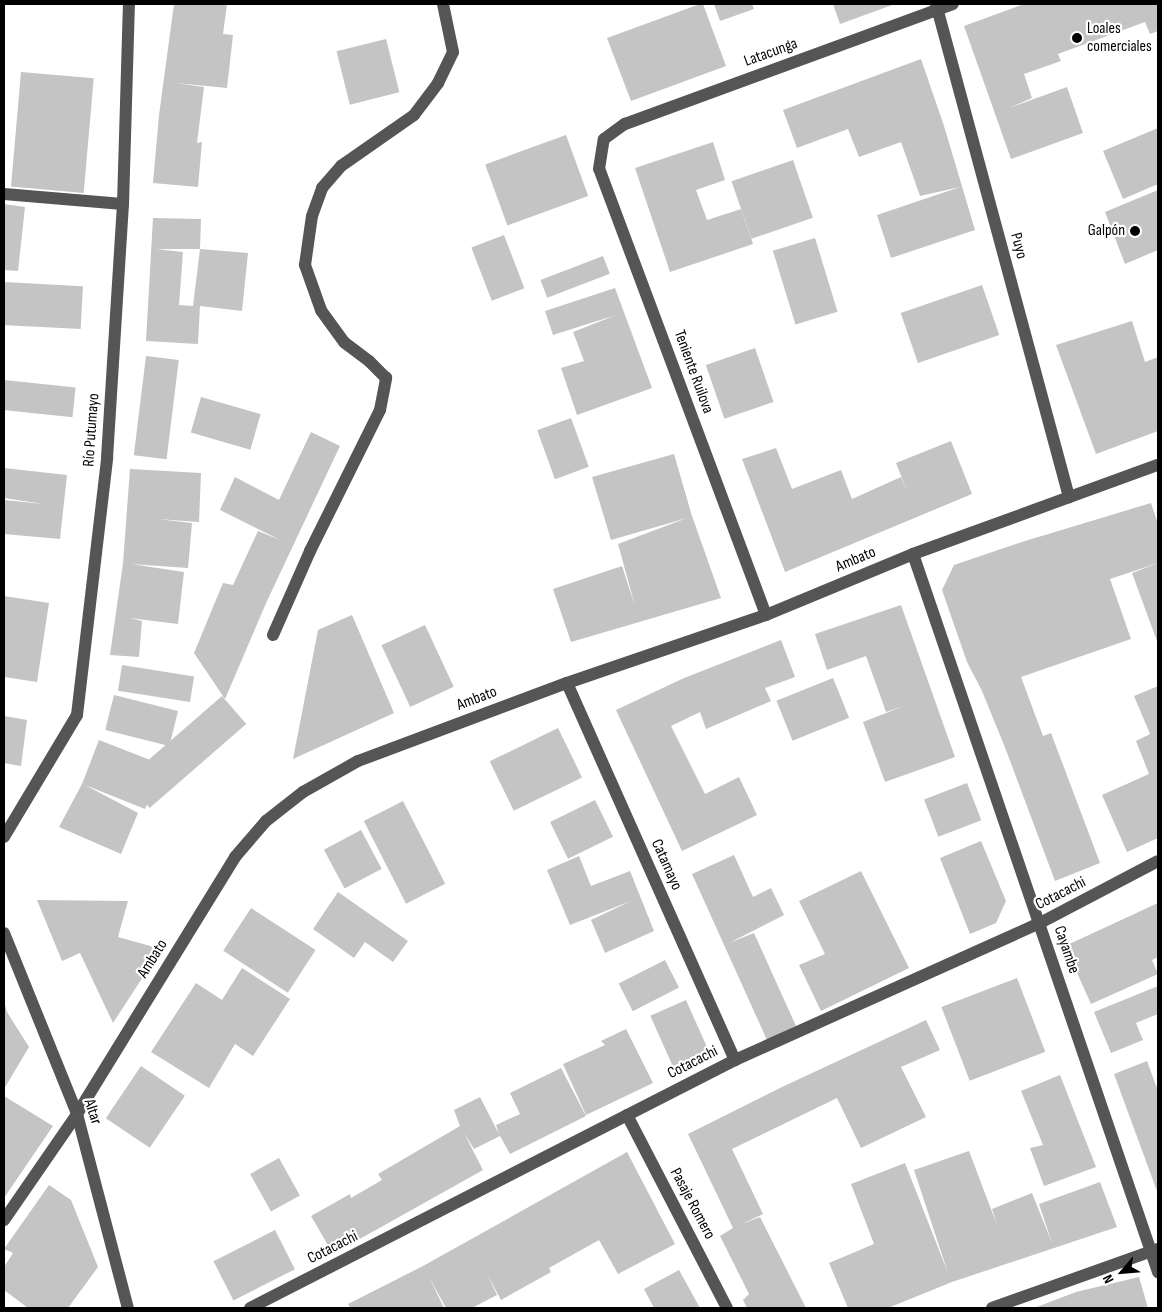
<!DOCTYPE html>
<html>
<head>
<meta charset="utf-8">
<style>
	body { margin:0 }
	#map { position:relative; width:1162px; height:1312px; overflow:hidden; background:#fff; font-family:"Sofia Sans Condensed",sans-serif }
	div>[style] { position:absolute }
	[style*='--x'] { left:calc(var(--x)*1px); top:calc(var(--y)*1px); width:calc(var(--w)*1px); rotate:calc(var(--a)*1deg) }
	.building>* { inset:0; background:#c4c4c4; transform-origin:0 0 }
	.minor>* { height:12px; margin:-6px; padding:0 6px; transform-origin:6px; border-radius:6px; background:#555 }
	.dots>* { width:14px; height:14px; translate:-50% -50%; box-sizing:border-box; border:2px solid #fff; border-radius:50% }
	span { translate:-50% -50%; white-space:nowrap; text-align:center; line-height:1.15; -webkit-text-stroke:4.5px #fff; paint-order:stroke }
	.poi-label { font-size:16px; color:#000 }
	.left { translate:0 -50%; text-align:left }
	.right { translate:-100% -50%; text-align:right }
	.street-label { font-size:16px; color:#000 }
	.frame { position:absolute; inset:0; border:5px solid #000; pointer-events:none }
	.north { position:absolute; left:1097px; top:1247px; width:50px; height:50px; -webkit-text-stroke:4px #fff; paint-order:stroke; rotate:243deg; font-size:14px; font-weight:700; line-height:20px; text-align:center; color:#000 }
	.north::after { content:''; display:block; margin:auto; width:18px; height:22px; background:#000; clip-path:polygon(50% 0,100% 100%,50% 72%,0 100%) }
</style>
</head>
<body>
<div id="map">
	<div class="building">
		<i style="clip-path:polygon(174px 4px,227px 4px,223px 34px,233px 35px,227px 88px,176px 83px,204px 87px,197px 143px,202px 142px,198px 187px,153px 183px,159px 115px)"></i>
		<i style="clip-path:polygon(700px 4px,703px 4px,726px 66px,631px 101px,607px 38px)"></i>
		<i style="clip-path:polygon(714px 4px,752px 4px,754px 9px,720px 21px)"></i>
		<i style="clip-path:polygon(833px 4px,895px 4px,840px 24px)"></i>
		<i style="clip-path:polygon(1024px 4px,1158px 4px,1158px 31px,1150px 34px,1145px 22px,1058px 54px,1061px 61px,1024px 74px,1032px 98px,1009px 108px,1067px 87px,1083px 133px,1011px 159px,964px 26px)"></i>
		<i style="left:386px;top:39px;width:55px;height:51px;rotate:76deg"></i>
		<i style="clip-path:polygon(921px 59px,944px 126px,975px 230px,891px 258px,877px 215px,960px 187px,920px 196px,901px 142px,859px 157px,848px 129px,797px 148px,783px 110px)"></i>
		<i style="left:21px;top:72px;width:73px;height:115px;rotate:5deg"></i>
		<i style="clip-path:polygon(1158px 128px,1158px 184px,1123px 199px,1103px 151px)"></i>
		<i style="left:566px;top:135px;width:65px;height:86px;rotate:70deg"></i>
		<i style="clip-path:polygon(713px 142px,725px 180px,696px 190px,707px 220px,741px 209px,753px 244px,670px 272px,635px 168px)"></i>
		<i style="left:793px;top:160px;width:61px;height:65px;rotate:71deg"></i>
		<i style="clip-path:polygon(1158px 190px,1158px 250px,1125px 264px,1105px 212px)"></i>
		<i style="clip-path:polygon(4px 204px,25px 207px,18px 271px,4px 270px)"></i>
		<i style="clip-path:polygon(evenodd,153px 218px,201px 219px,200px 249px,248px 253px,242px 311px,200px 306px,198px 344px,146px 341px,153px 218px,156px 249px,200px 249px,193px 306px,179px 305px,183px 252px,156px 249px)"></i>
		<i style="left:504px;top:235px;width:57px;height:35px;rotate:69deg"></i>
		<i style="left:815px;top:238px;width:77px;height:44px;rotate:73deg"></i>
		<i style="left:603px;top:256px;width:19px;height:67px;rotate:69deg"></i>
		<i style="left:4px;top:282px;width:79px;height:43px;rotate:3deg"></i>
		<i style="left:982px;top:285px;width:53px;height:86px;rotate:71deg"></i>
		<i style="clip-path:polygon(615px 288px,652px 388px,577px 415px,561px 368px,584px 361px,573px 332px,616px 315px,553px 335px,545px 311px)"></i>
		<i style="clip-path:polygon(1132px 321px,1145px 362px,1158px 357px,1158px 431px,1096px 454px,1056px 345px)"></i>
		<i style="left:755px;top:348px;width:57px;height:52px;rotate:71deg"></i>
		<i style="left:146px;top:356px;width:33px;height:100px;rotate:7deg"></i>
		<i style="left:4px;top:380px;width:72px;height:30px;rotate:6deg"></i>
		<i style="left:201px;top:397px;width:62px;height:37px;rotate:16deg"></i>
		<i style="left:571px;top:418px;width:52px;height:36px;rotate:70deg"></i>
		<i style="clip-path:polygon(311px 432px,340px 446px,267px 601px,225px 699px,194px 653px,223px 583px,233px 585px,258px 531px,280px 540px,220px 510px,235px 477px,279px 500px)"></i>
		<i style="clip-path:polygon(951px 441px,972px 494px,785px 572px,742px 459px,776px 448px,792px 489px,841px 470px,852px 499px,901px 477px,909px 496px,896px 463px)"></i>
		<i style="clip-path:polygon(674px 454px,692px 516px,721px 598px,571px 642px,553px 589px,622px 566px,635px 606px,618px 544px,687px 518px,611px 540px,592px 477px)"></i>
		<i style="clip-path:polygon(4px 468px,67px 475px,60px 539px,4px 534px,4px 500px,44px 504px,4px 498px)"></i>
		<i style="clip-path:polygon(130px 469px,201px 473px,199px 522px,158px 519px,192px 523px,188px 568px,131px 564px,184px 572px,178px 624px,129px 618px,142px 621px,139px 657px,110px 655px,123px 563px)"></i>
		<i style="clip-path:polygon(1151px 503px,1158px 524px,1158px 563px,1110px 579px,1131px 639px,1021px 677px,1043px 736px,1051px 733px,1100px 863px,1055px 881px,1006px 750px,982px 691px,967px 662px,942px 590px,954px 565px,1025px 541px)"></i>
		<i style="clip-path:polygon(1158px 563px,1158px 644px,1132px 573px)"></i>
		<i style="clip-path:polygon(4px 596px,49px 603px,37px 682px,4px 677px)"></i>
		<i style="clip-path:polygon(901px 605px,955px 757px,885px 782px,863px 722px,904px 706px,886px 712px,866px 656px,827px 670px,815px 634px)"></i>
		<i style="clip-path:polygon(352px 615px,394px 713px,293px 759px,318px 630px)"></i>
		<i style="left:425px;top:625px;width:68px;height:48px;rotate:65deg"></i>
		<i style="clip-path:polygon(781px 640px,795px 677px,765px 688px,771px 701px,706px 729px,700px 712px,671px 726px,705px 794px,739px 777px,757px 815px,682px 851px,616px 710px,684px 678px)"></i>
		<i style="left:122px;top:665px;width:73px;height:26px;rotate:9deg"></i>
		<i style="left:833px;top:678px;width:43px;height:61px;rotate:68deg"></i>
		<i style="clip-path:polygon(1158px 686px,1158px 838px,1127px 852px,1102px 795px,1149px 774px,1136px 741px,1150px 734px,1134px 696px)"></i>
		<i style="left:114px;top:695px;width:66px;height:36px;rotate:14deg"></i>
		<i style="left:222px;top:696px;width:37px;height:128px;rotate:49deg"></i>
		<i style="clip-path:polygon(4px 716px,27px 720px,21px 766px,4px 763px)"></i>
		<i style="left:558px;top:728px;width:55px;height:76px;rotate:64deg"></i>
		<i style="clip-path:polygon(99px 740px,163px 765px,145px 809px,85px 785px,138px 813px,121px 854px,59px 827px,82px 784px)"></i>
		<i style="left:967px;top:783px;width:40px;height:46px;rotate:69deg"></i>
		<i style="left:595px;top:800px;width:41px;height:50px;rotate:64deg"></i>
		<i style="left:403px;top:801px;width:93px;height:44px;rotate:63deg"></i>
		<i style="left:361px;top:830px;width:44px;height:42px;rotate:62deg"></i>
		<i style="clip-path:polygon(981px 841px,1006px 901px,996px 923px,970px 934px,940px 858px)"></i>
		<i style="clip-path:polygon(734px 855px,753px 897px,771px 888px,784px 915px,729px 943px,754px 933px,796px 1026px,767px 1040px,692px 874px)"></i>
		<i style="clip-path:polygon(579px 856px,591px 886px,630px 871px,654px 931px,605px 953px,591px 920px,631px 901px,570px 925px,547px 870px)"></i>
		<i style="clip-path:polygon(861px 871px,909px 968px,821px 1011px,799px 965px,825px 954px,799px 901px)"></i>
		<i style="clip-path:polygon(338px 892px,408px 941px,393px 962px,365px 942px,354px 958px,313px 929px)"></i>
		<i style="clip-path:polygon(37px 900px,128px 901px,118px 937px,161px 949px,113px 1023px,80px 953px,62px 961px)"></i>
		<i style="clip-path:polygon(1158px 903px,1158px 957px,1152px 960px,1158px 974px,1091px 1004px,1065px 946px)"></i>
		<i style="left:251px;top:908px;width:77px;height:51px;rotate:33deg"></i>
		<i style="left:665px;top:960px;width:31px;height:52px;rotate:63deg"></i>
		<i style="clip-path:polygon(242px 968px,290px 999px,253px 1056px,235px 1044px,209px 1088px,151px 1052px,196px 983px,222px 1000px)"></i>
		<i style="left:1017px;top:978px;width:79px;height:81px;rotate:69deg"></i>
		<i style="clip-path:polygon(1158px 986px,1158px 1014px,1136px 1023px,1143px 1040px,1111px 1053px,1094px 1012px)"></i>
		<i style="left:686px;top:1000px;width:60px;height:39px;rotate:66deg"></i>
		<i style="clip-path:polygon(4px 1001px,7px 1012px,29px 1047px,4px 1089px)"></i>
		<i style="clip-path:polygon(926px 1020px,940px 1050px,901px 1067px,926px 1117px,861px 1148px,837px 1098px,732px 1149px,763px 1214px,742px 1224px,760px 1217px,806px 1308px,747px 1308px,743px 1300px,749px 1294px,720px 1236px,733px 1228px,688px 1134px,782px 1087px)"></i>
		<i style="clip-path:polygon(626px 1029px,653px 1083px,586px 1115px,563px 1064px,605px 1045px,601px 1041px)"></i>
		<i style="clip-path:polygon(1147px 1061px,1158px 1091px,1158px 1194px,1114px 1074px)"></i>
		<i style="left:141px;top:1066px;width:53px;height:63px;rotate:34deg"></i>
		<i style="clip-path:polygon(561px 1068px,586px 1116px,510px 1154px,500px 1136px,474px 1149px,464px 1133px,483px 1170px,333px 1254px,311px 1216px,350px 1194px,351px 1198px,382px 1180px,378px 1174px,460px 1126px,454px 1110px,480px 1097px,499px 1134px,496px 1125px,520px 1114px,510px 1093px)"></i>
		<i style="clip-path:polygon(1060px 1075px,1096px 1167px,1044px 1186px,1030px 1148px,1043px 1145px,1021px 1091px)"></i>
		<i style="clip-path:polygon(4px 1096px,53px 1126px,4px 1198px)"></i>
		<i style="clip-path:polygon(969px 1151px,997px 1225px,992px 1209px,1032px 1193px,1052px 1243px,1039px 1204px,1100px 1182px,1117px 1227px,952px 1282px,888px 1308px,848px 1308px,829px 1263px,874px 1244px,851px 1184px,905px 1163px,948px 1273px,914px 1170px)"></i>
		<i style="clip-path:polygon(627px 1152px,675px 1244px,618px 1274px,599px 1240px,549px 1268px,551px 1272px,501px 1300px,487px 1274px,497px 1295px,472px 1308px,446px 1308px,429px 1277px,444px 1308px,350px 1308px,348px 1304px,423px 1266px)"></i>
		<i style="left:279px;top:1158px;width:43px;height:33px;rotate:61deg"></i>
		<i style="clip-path:polygon(49px 1185px,71px 1200px,98px 1267px,68px 1308px,28px 1308px,4px 1290px,4px 1267px,13px 1253px,4px 1249px)"></i>
		<i style="left:275px;top:1230px;width:44px;height:69px;rotate:63deg"></i>
		<i style="clip-path:polygon(679px 1270px,700px 1308px,654px 1308px,644px 1289px)"></i>
		<i style="clip-path:polygon(1139px 1277px,1148px 1308px,1034px 1308px,1076px 1292px)"></i>
	</div>
	<div class="minor">
		<i style="--x:936;--y:4;--w:511;--a:74.9"></i>
		<i style="--x:4;--y:194;--w:119;--a:4.8"></i>
		<i style="--x:913;--y:554;--w:759;--a:71.16"></i>
		<i style="--x:766;--y:615;--w:476;--a:-110.5"></i>
		<i style="--x:599;--y:169;--w:30;--a:-81"></i>
		<i style="--x:604;--y:139;--w:26;--a:-36"></i>
		<i style="--x:625;--y:124;--w:349;--a:-20.1"></i>
		<i style="--x:273;--y:635;--w:92;--a:-66.2"></i>
		<i style="--x:310;--y:551;--w:157;--a:-63.6"></i>
		<i style="--x:380;--y:410;--w:33;--a:-79"></i>
		<i style="--x:386;--y:378;--w:24;--a:-135"></i>
		<i style="--x:369;--y:361;--w:31;--a:-143"></i>
		<i style="--x:344;--y:342;--w:39;--a:-126"></i>
		<i style="--x:321;--y:310;--w:48;--a:-109.6"></i>
		<i style="--x:305;--y:265;--w:49;--a:-81.9"></i>
		<i style="--x:312;--y:216;--w:30;--a:-70"></i>
		<i style="--x:322;--y:188;--w:29;--a:-49"></i>
		<i style="--x:341;--y:166;--w:89;--a:-34.9"></i>
		<i style="--x:414;--y:115;--w:40;--a:-53"></i>
		<i style="--x:438;--y:83;--w:34;--a:-64"></i>
		<i style="--x:453;--y:52;--w:49;--a:-101.8"></i>
		<i style="--x:567;--y:683;--w:413;--a:66"></i>
		<i style="--x:4;--y:837;--w:142;--a:-59.1"></i>
		<i style="--x:77;--y:715;--w:259;--a:-83.3"></i>
		<i style="--x:107;--y:458;--w:255;--a:-86.4"></i>
		<i style="--x:123;--y:204;--w:200;--a:-88.3"></i>
		<i style="--x:4;--y:933;--w:195;--a:68"></i>
		<i style="--x:77;--y:1114;--w:201;--a:75.3"></i>
		<i style="--x:627;--y:1115;--w:217;--a:62.6"></i>
		<i style="--x:4;--y:1220;--w:129;--a:-55.4"></i>
		<i style="--x:77;--y:1114;--w:302;--a:-58.4"></i>
		<i style="--x:235;--y:857;--w:48;--a:-49.3"></i>
		<i style="--x:266;--y:821;--w:47;--a:-38.1"></i>
		<i style="--x:303;--y:792;--w:63;--a:-29.4"></i>
		<i style="--x:358;--y:761;--w:223;--a:-20.5"></i>
		<i style="--x:567;--y:683;--w:210;--a:-18.9"></i>
		<i style="--x:766;--y:615;--w:159;--a:-22.5"></i>
		<i style="--x:913;--y:554;--w:261;--a:-20"></i>
		<i style="--x:250;--y:1308;--w:545;--a:-27.08"></i>
		<i style="--x:735;--y:1060;--w:334;--a:-24.2"></i>
		<i style="--x:1040;--y:923;--w:133;--a:-27.7"></i>
		<i style="--x:992;--y:1308;--w:176;--a:-19.6"></i>
	</div>
	<div class="dots">
		<i style="left:1077px;top:38px;background:#000"></i>
		<i style="left:1135px;top:231px;background:#000"></i>
	</div>
	<div class="poi-label">
		<span class="left" style="left:1087px;top:38px">Loales<br>comerciales</span>
		<span class="right" style="left:1125px;top:231px">Galpón</span>
	</div>
	<div class="street-label">
		<span style="left:771px;top:53px;rotate:-20deg">Latacunga</span>
		<span style="left:1018px;top:246px;rotate:75deg">Puyo</span>
		<span style="left:693px;top:372px;rotate:70deg">Teniente Ruilova</span>
		<span style="left:92px;top:430px;rotate:-86deg">Río Putumayo</span>
		<span style="left:856px;top:560px;rotate:-23deg">Ambato</span>
		<span style="left:477px;top:699px;rotate:-21deg">Ambato</span>
		<span style="left:666px;top:865px;rotate:66deg">Catamayo</span>
		<span style="left:1061px;top:894px;rotate:-27deg">Cotacachi</span>
		<span style="left:1066px;top:950px;rotate:71deg">Cayambe</span>
		<span style="left:153px;top:959px;rotate:-58deg">Ambato</span>
		<span style="left:693px;top:1063px;rotate:-27deg">Cotacachi</span>
		<span style="left:92px;top:1112px;rotate:72deg">Altar</span>
		<span style="left:692px;top:1204px;rotate:62deg">Pasaje Romero</span>
		<span style="left:333px;top:1248px;rotate:-27deg">Cotacachi</span>
	</div>
	<div class="frame"></div>
	<div class="north">N</div>
</div>
</body>
</html>
